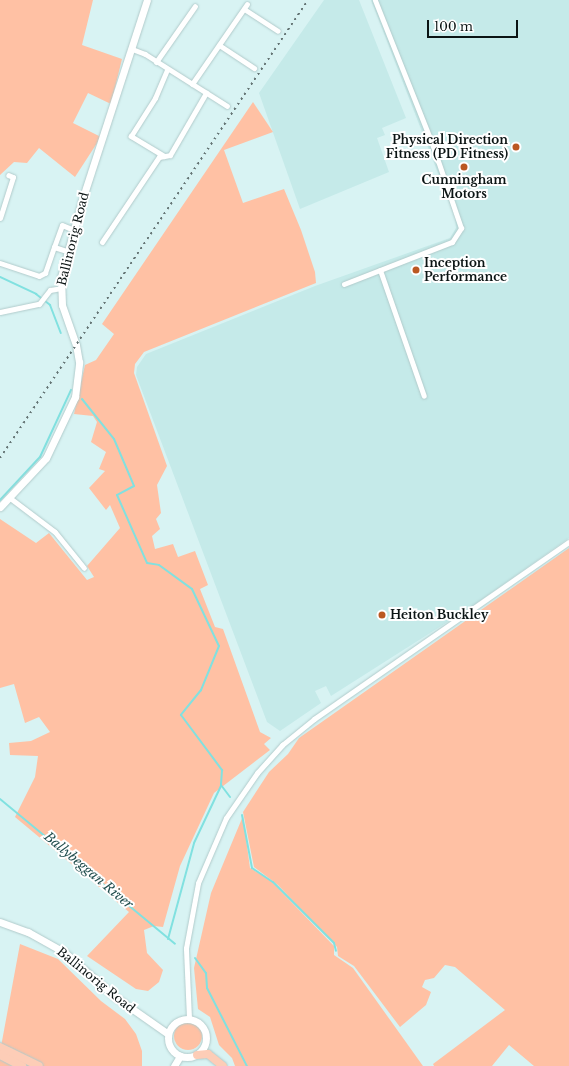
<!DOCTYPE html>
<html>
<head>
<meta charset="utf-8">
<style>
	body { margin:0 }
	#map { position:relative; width:569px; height:1066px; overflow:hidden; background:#d8f3f3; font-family:"Libre Baskerville",serif }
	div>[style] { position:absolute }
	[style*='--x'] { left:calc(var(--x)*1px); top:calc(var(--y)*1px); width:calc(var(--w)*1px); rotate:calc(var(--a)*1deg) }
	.built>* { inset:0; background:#c5eae9 }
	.green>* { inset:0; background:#ffc1a4 }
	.round { border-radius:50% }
	.stream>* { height:2px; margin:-1px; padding:0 1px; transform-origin:1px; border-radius:1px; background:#81e1e0 }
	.roads { filter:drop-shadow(0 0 1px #b1cbcb) drop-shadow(0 0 1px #b1cbcb) }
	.street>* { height:5px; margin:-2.5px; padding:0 2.5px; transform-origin:2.5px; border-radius:2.5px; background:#fff }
	.secondary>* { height:7px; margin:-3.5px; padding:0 3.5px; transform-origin:3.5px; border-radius:3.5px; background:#fff }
	.secondary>.ring { margin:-3.5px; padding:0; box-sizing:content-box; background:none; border:7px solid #fff; border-radius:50% }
	.primary>* { height:8px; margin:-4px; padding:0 4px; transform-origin:4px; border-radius:4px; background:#fdcdb7 }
	.rail>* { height:2px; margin-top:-1px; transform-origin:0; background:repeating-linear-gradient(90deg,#647474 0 2px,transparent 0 6px) }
	.dots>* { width:11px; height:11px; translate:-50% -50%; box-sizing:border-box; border:2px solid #fff; border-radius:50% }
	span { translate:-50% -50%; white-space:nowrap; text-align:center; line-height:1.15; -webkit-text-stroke:4px #fff; paint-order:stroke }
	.poi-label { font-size:12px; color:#0b1414; font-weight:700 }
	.right { translate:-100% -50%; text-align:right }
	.left { translate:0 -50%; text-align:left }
	.street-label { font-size:12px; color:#0b1414 }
	.water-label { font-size:13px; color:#224e4e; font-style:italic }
	.scale { position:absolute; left:427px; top:20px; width:91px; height:18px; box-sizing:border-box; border:2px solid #0b1414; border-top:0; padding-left:5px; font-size:12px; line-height:14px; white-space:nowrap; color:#0b1414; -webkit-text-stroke:3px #fff; paint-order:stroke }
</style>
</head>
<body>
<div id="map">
	<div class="built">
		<i style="clip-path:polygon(324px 0,359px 0,406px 118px,382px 128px,385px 135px,377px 138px,389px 172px,300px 209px,259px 93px)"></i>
		<i style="clip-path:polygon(371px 0,569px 0,569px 538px,471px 607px,331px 696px,326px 686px,315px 691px,321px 703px,280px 731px,267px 722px,136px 375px,137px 367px,146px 354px,315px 286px,450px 238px,456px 228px,455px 217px)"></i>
	</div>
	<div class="green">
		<i style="clip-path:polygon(0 0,93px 0,82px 45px,122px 59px,111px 104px,88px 93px,73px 123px,101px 137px,75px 177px,39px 148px,27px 163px,14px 162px,0 175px)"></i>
		<i style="clip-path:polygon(253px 102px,273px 132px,224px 150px,243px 203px,284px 189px,301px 230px,315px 272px,316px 283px,144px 352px,135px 364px,134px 373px,167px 466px,157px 485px,161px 513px,156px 519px,160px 529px,152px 536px,155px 549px,173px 544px,178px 557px,195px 551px,208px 585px,200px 589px,215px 627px,223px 629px,260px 732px,271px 738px,264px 744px,270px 750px,214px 793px,180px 866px,163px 927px,154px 926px,144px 930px,147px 953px,163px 970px,159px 982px,148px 991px,136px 989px,87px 956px,129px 912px,15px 817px,35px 777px,38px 756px,10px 755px,9px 743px,31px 741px,50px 732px,39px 717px,25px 723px,14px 684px,0 688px,0 519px,36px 543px,49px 533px,87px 580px,94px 577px,87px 566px,120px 528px,110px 505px,106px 510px,89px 488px,105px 471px,99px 469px,106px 452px,91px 442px,97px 422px,93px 416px,74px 414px,85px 365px,96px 360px,114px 334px,102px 324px)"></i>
		<i style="clip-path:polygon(569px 548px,569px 1066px,534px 1066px,509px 1045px,492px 1066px,434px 1066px,433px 1064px,505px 1010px,455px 967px,445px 965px,434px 978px,425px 980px,422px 987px,431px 992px,426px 1005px,400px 1027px,354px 966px,338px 956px,337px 947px,278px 885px,254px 867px,243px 812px,269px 772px,288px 754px,299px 738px)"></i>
		<i style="clip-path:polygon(243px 816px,250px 868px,270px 880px,334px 946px,334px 955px,353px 968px,423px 1066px,235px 1066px,232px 1058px,219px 1045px,210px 1017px,198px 1009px,194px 968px,211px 893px)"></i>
		<i style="clip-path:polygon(20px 944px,58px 959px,101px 1001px,125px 1019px,136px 1034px,142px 1051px,142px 1066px,0 1066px,0 1052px)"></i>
		<i class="round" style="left:174px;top:1022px;width:28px;height:28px"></i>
	</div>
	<div class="stream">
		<i style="--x:0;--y:277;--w:40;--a:25"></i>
		<i style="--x:36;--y:294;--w:18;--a:38"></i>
		<i style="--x:50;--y:305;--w:30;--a:69"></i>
		<i style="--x:82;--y:399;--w:51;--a:51.3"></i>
		<i style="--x:114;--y:439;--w:51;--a:66.9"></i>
		<i style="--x:134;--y:486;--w:19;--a:152"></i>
		<i style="--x:117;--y:495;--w:74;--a:66.2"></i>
		<i style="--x:147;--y:563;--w:12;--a:9"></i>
		<i style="--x:159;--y:565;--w:41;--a:36"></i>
		<i style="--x:192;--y:589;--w:63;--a:64.7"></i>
		<i style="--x:219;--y:646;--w:48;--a:112.2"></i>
		<i style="--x:201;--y:690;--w:32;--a:129"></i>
		<i style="--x:181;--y:715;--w:69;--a:53.3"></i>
		<i style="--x:222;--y:770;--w:15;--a:94"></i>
		<i style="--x:221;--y:785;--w:15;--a:53"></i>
		<i style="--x:0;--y:500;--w:59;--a:-47.1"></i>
		<i style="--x:40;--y:457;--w:74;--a:-65.2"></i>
		<i style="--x:0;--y:799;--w:227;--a:39.6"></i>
		<i style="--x:242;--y:815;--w:54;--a:79.3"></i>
		<i style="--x:252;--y:868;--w:25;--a:34"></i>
		<i style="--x:273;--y:882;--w:86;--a:45"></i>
		<i style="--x:334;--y:943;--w:8;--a:76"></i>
		<i style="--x:168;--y:939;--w:99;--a:-74.8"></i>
		<i style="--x:194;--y:843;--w:63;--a:-64.7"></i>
		<i style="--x:195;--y:958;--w:19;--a:54"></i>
		<i style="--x:206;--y:973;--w:15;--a:86"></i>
		<i style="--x:207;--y:988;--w:88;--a:62.9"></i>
	</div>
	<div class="roads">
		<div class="street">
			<i style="--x:244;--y:9;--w:40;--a:32.9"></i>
			<i style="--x:219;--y:45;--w:42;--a:33.3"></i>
			<i style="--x:132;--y:49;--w:14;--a:21"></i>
			<i style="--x:145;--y:54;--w:97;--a:32.4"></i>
			<i style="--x:156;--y:62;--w:68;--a:-55.1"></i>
			<i style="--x:192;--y:84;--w:97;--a:-55.5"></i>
			<i style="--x:164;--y:156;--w:39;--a:-149"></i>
			<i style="--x:131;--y:136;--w:45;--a:-57.7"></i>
			<i style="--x:155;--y:98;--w:30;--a:-67"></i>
			<i style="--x:0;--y:218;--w:43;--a:-72.4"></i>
			<i style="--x:13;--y:177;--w:5;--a:-158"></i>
			<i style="--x:102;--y:242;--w:102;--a:-56.2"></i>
			<i style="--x:159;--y:157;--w:11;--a:-10"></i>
			<i style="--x:170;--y:155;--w:72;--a:-59.9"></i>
			<i style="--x:54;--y:247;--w:23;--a:-70"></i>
			<i style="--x:62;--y:225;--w:8;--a:23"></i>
			<i style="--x:0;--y:263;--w:41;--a:18.4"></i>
			<i style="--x:39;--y:276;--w:7;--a:-27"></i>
			<i style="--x:45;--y:273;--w:28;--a:-71"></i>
			<i style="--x:54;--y:247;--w:16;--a:18"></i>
			<i style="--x:380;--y:270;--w:133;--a:70.8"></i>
			<i style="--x:344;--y:284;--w:116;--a:-21.3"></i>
			<i style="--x:452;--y:242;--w:17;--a:-57"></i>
			<i style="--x:461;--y:228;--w:87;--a:-108.9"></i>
			<i style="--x:433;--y:146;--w:157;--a:-111.7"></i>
			<i style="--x:0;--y:312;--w:40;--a:-12"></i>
			<i style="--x:39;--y:304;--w:18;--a:-52"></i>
			<i style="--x:50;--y:290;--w:11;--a:-10"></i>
			<i style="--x:10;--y:498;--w:56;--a:37.1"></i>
			<i style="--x:55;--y:532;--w:46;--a:51.1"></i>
			<i style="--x:189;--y:1018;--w:70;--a:-92.5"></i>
			<i style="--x:186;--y:948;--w:66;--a:-79.5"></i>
			<i style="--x:198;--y:883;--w:71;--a:-66.7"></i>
			<i style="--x:226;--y:818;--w:55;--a:-55.4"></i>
			<i style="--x:257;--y:773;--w:38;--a:-48"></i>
			<i style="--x:282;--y:745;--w:41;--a:-39.1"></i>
			<i style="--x:314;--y:719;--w:310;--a:-34.8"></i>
		</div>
		<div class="secondary">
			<i style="--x:0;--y:507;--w:67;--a:-46.8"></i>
			<i style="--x:46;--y:458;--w:68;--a:-64.6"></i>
			<i style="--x:75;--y:397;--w:35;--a:-83"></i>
			<i style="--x:79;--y:362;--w:17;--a:-100"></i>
			<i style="--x:76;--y:345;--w:42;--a:-109.3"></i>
			<i style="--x:62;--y:305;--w:28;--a:-92"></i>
			<i style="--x:61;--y:277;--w:80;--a:-74.7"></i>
			<i style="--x:82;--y:200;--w:210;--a:-72"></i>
			<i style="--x:0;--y:922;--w:30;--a:20"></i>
			<i style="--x:28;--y:932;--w:41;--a:29.1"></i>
			<i style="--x:64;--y:952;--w:67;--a:41.3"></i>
			<i style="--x:114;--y:996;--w:66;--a:35.1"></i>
			<i class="ring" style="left:168px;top:1019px;width:31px;height:31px"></i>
			<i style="--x:174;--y:1066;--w:12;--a:-59"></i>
		</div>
		<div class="primary">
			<i style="--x:0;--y:1047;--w:43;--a:26"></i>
			<i style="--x:0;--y:1055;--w:25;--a:27"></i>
			<i style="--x:197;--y:1055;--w:11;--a:-5"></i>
			<i style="--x:208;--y:1054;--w:19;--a:39"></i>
		</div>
	</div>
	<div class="rail">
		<i style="--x:0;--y:458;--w:552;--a:-56.08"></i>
	</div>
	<div class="dots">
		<i style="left:516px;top:147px;background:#bb5822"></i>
		<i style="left:464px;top:167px;background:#bb5822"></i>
		<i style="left:416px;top:270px;background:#bb5822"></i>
		<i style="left:382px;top:615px;background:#bb5822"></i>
	</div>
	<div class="poi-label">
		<span class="right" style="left:508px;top:147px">Physical Direction<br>Fitness (PD Fitness)</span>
		<span style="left:464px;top:187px">Cunningham<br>Motors</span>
		<span class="left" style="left:424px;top:270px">Inception<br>Performance</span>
		<span class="left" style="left:390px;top:615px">Heiton Buckley</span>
	</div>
	<div class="street-label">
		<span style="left:73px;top:239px;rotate:-76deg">Ballinorig Road</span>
		<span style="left:96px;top:980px;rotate:39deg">Ballinorig Road</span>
	</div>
	<div class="water-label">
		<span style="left:88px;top:871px;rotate:40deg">Ballybeggan River</span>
	</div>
	<div class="scale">100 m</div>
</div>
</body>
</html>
